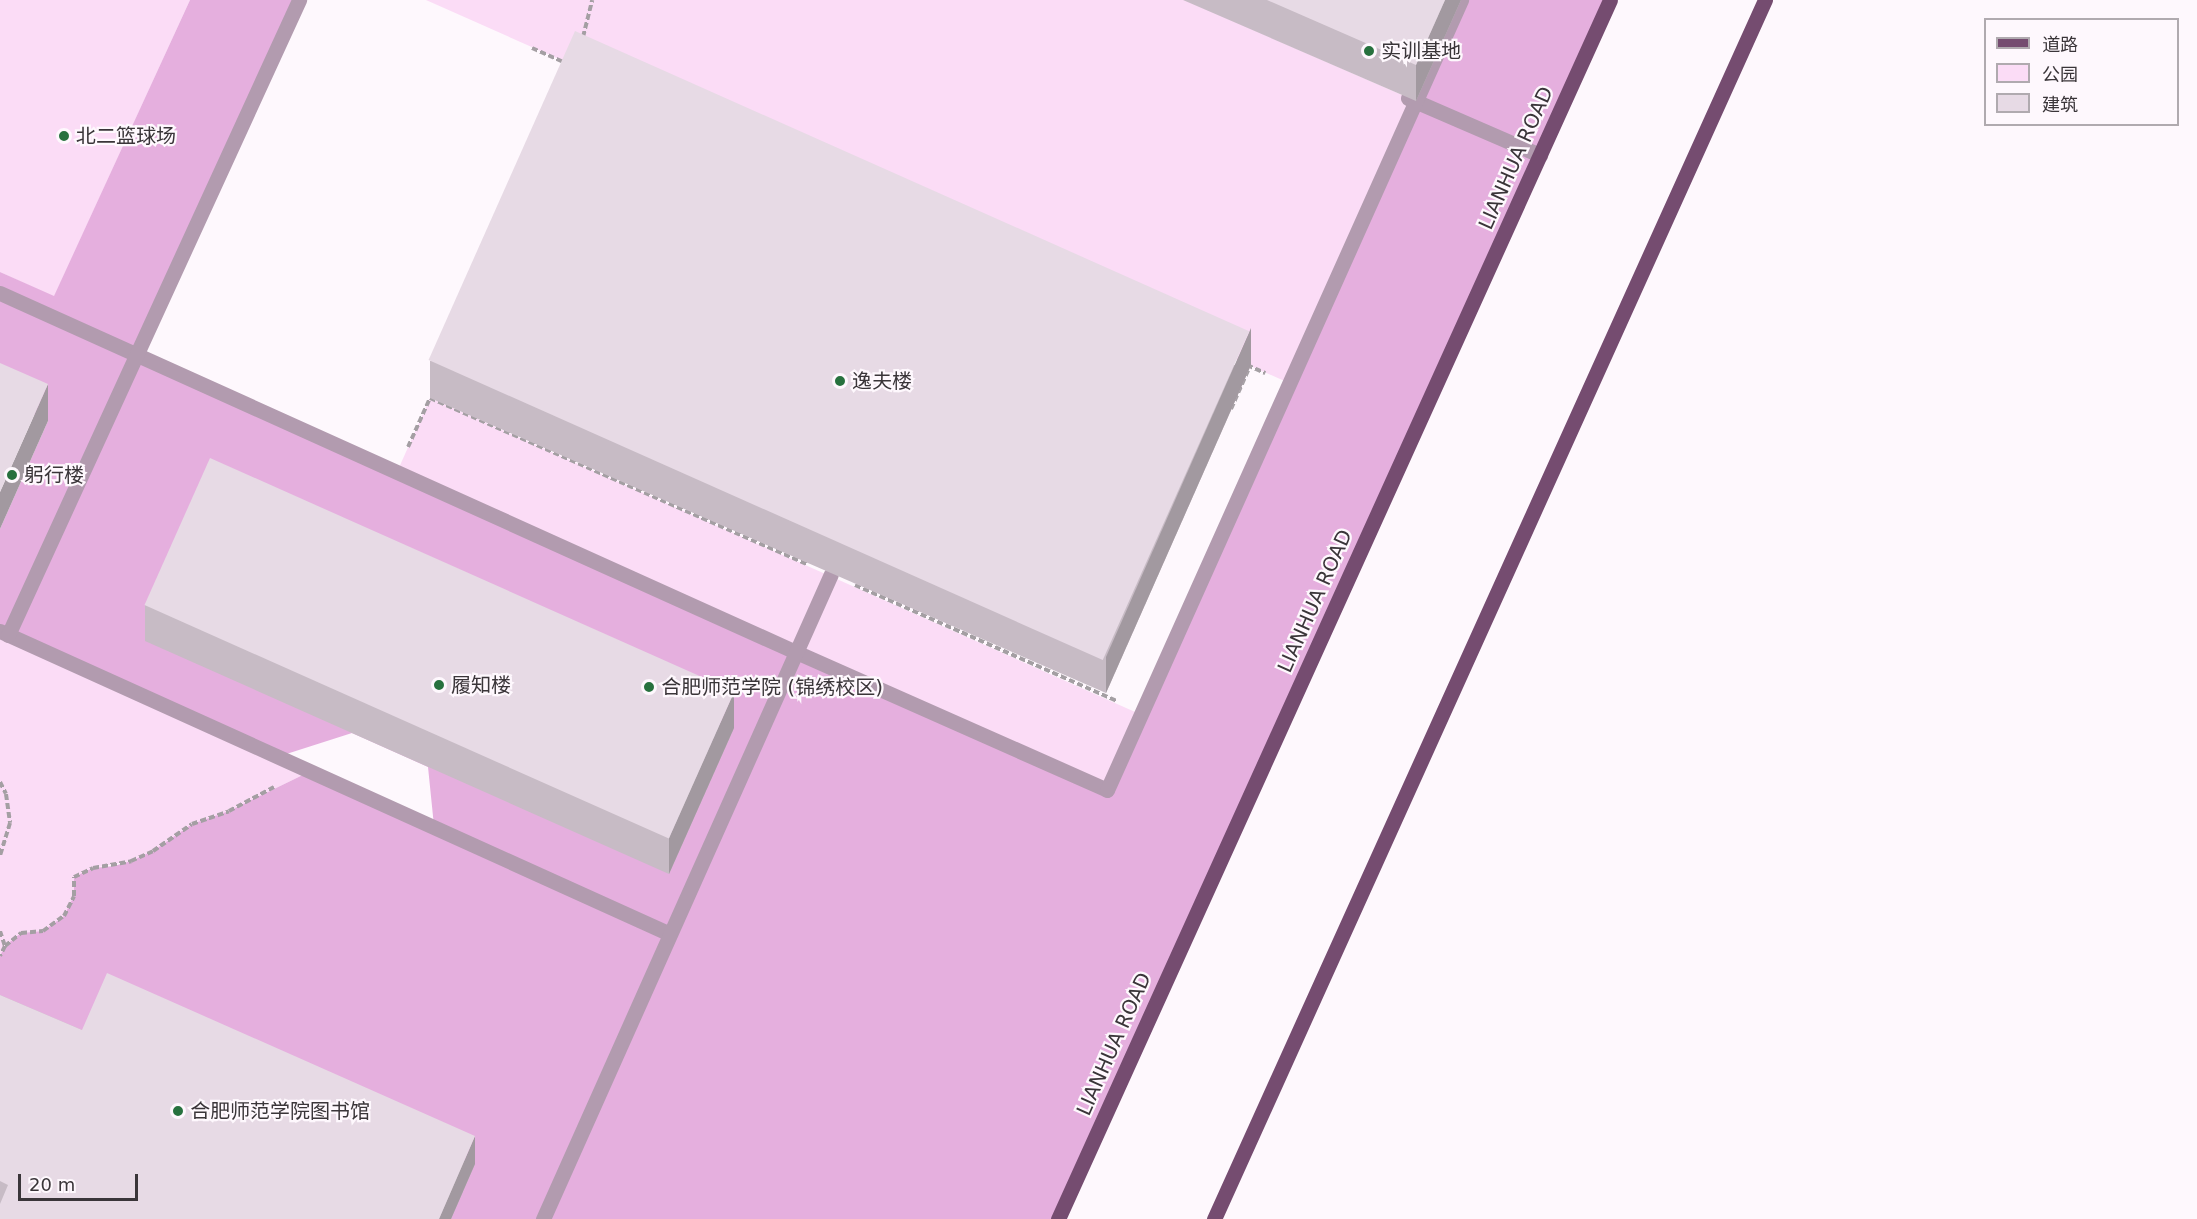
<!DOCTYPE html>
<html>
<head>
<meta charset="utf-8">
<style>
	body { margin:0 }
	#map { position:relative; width:2197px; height:1219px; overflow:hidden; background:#fef8fd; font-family:"DejaVu Sans","Noto Sans SC",sans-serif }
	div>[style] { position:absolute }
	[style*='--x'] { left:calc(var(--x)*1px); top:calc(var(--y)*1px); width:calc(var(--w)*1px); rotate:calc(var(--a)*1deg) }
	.green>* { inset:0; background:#fbdcf6; transform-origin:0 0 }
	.forest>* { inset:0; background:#e5afde }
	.path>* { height:4px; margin-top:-2px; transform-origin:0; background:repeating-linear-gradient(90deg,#a49fa3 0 6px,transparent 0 9px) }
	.street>* { height:15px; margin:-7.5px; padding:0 7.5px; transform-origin:7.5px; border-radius:7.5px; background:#b29baf }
	.primary>* { height:15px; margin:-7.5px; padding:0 7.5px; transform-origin:7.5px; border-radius:7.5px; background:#754c70 }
	.wall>* { inset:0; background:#c7bbc5 }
	.shaded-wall>* { inset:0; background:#a299a0 }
	.building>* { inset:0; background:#e7dae5; transform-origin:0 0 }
	.dots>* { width:16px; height:16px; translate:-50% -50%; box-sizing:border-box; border:3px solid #fef8fd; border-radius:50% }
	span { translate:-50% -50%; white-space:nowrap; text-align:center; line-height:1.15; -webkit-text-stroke:4.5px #fef8fd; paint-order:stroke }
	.poi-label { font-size:20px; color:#3a3539 }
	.left { translate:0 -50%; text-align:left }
	.street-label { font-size:20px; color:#3a3539 }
	.legend { position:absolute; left:1984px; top:18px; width:195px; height:108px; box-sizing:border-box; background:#fef8fd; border:2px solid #b0aaaf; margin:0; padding:8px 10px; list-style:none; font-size:18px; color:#3a3539 }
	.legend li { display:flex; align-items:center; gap:12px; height:30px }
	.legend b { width:30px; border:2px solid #b0aaaf }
	.scale { position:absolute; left:18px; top:1174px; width:120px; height:27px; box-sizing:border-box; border:3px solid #3a3539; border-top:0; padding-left:8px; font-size:18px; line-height:21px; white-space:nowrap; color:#3a3539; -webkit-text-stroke:4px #fef8fd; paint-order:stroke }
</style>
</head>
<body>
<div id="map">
	<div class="green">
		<i style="clip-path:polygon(0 0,190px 0,54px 297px,0 272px)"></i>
		<i style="clip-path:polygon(426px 0,1185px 0,1416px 101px,1289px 383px)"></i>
		<i style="left:430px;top:398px;width:778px;height:81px;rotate:24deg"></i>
		<i style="clip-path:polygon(0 631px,311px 771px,229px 811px,192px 824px,153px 851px,131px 861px,93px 868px,64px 916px,43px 931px,21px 933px,0 956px)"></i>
	</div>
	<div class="forest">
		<i style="clip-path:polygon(190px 0,299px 0,137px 354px,1107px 789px,1461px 0,1610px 0,1058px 1219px,450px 1219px,0 1022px,0 956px,5px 946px,21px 933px,43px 931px,64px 916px,74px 896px,74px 877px,93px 868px,114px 866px,131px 861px,153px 851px,192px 824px,229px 811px,311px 771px,434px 826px,428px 767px,352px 733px,277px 757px,0 632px,0 529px,48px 421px,0 399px,0 272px,54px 296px)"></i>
	</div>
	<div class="path">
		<i style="--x:583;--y:37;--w:38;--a:-76"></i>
		<i style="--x:532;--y:48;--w:35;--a:24"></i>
		<i style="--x:1247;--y:365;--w:20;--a:24"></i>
		<i style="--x:1231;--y:409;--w:47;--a:-66.2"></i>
		<i style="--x:408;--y:447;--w:54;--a:-65.8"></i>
		<i style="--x:430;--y:398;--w:412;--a:23.8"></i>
		<i style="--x:855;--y:585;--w:287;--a:23.9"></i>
		<i style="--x:0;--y:782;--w:13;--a:63"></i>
		<i style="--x:6;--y:794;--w:29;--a:82"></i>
		<i style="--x:10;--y:823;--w:34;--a:107"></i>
		<i style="--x:0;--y:931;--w:16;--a:72"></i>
		<i style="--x:5;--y:946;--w:11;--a:117"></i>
		<i style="--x:5;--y:946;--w:21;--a:-39"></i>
		<i style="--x:21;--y:933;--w:22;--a:-5"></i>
		<i style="--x:43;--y:931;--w:26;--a:-36"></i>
		<i style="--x:64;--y:916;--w:22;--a:-63"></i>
		<i style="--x:74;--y:896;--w:19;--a:-90"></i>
		<i style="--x:74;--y:877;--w:21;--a:-25"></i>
		<i style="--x:93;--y:868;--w:39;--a:-10"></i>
		<i style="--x:131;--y:861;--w:24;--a:-24"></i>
		<i style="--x:153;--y:851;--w:47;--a:-34.7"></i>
		<i style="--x:192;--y:824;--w:39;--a:-19"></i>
		<i style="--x:229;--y:811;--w:51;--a:-28.1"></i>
	</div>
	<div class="street">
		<i style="--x:1408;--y:98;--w:144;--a:23.4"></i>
		<i style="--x:0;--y:293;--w:873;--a:24.28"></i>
		<i style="--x:796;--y:652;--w:340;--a:23.9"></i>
		<i style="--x:1107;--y:790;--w:866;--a:-65.86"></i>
		<i style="--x:0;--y:631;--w:735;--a:24.33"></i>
		<i style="--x:8;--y:635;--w:699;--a:-65.38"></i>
		<i style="--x:543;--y:1219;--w:706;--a:-65.94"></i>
	</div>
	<div class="primary">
		<i style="--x:1058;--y:1219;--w:1338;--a:-65.64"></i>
		<i style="--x:1214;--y:1219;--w:1338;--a:-65.68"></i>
	</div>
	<div class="wall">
		<i style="clip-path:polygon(1183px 0,1461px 0,1416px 101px)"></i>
		<i style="clip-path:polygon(430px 361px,1251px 365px,1106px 693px,430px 398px)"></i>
		<i style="clip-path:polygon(145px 605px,734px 728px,669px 874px,145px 641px)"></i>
		<i style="clip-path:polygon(0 995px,82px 1030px,475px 1164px,451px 1219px,0 1219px)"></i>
	</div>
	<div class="shaded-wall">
		<i style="clip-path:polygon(1445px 0,1461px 0,1416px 101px,1416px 65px)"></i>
		<i style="clip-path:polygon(1251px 328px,1251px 365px,1106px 693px,1106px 657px)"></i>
		<i style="clip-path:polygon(48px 384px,48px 421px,0 529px,0 492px)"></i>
		<i style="clip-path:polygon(734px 692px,734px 728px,669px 874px,669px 838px)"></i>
		<i style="clip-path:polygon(475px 1136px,475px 1164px,451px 1219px,439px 1219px)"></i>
	</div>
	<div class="building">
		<i style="clip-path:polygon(1267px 0,1445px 0,1416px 65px)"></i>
		<i style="left:575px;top:31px;width:738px;height:360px;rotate:24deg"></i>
		<i style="clip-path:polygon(0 363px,48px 384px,0 492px)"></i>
		<i style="left:210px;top:458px;width:574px;height:161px;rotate:24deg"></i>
		<i style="clip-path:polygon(107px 973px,475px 1136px,439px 1219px,0 1219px,0 1204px,8px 1185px,0 1181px,0 995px,82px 1030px)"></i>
	</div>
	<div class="dots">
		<i style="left:1369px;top:51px;background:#27713e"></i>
		<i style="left:64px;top:136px;background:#27713e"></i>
		<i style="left:840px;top:381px;background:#27713e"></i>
		<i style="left:12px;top:475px;background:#27713e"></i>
		<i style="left:439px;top:685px;background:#27713e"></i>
		<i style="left:649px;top:687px;background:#27713e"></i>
		<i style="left:178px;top:1111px;background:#27713e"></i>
	</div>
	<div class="poi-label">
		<span class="left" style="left:1381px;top:51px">实训基地</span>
		<span class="left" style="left:76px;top:136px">北二篮球场</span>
		<span class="left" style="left:852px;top:381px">逸夫楼</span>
		<span class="left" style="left:24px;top:475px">躬行楼</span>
		<span class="left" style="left:451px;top:685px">履知楼</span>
		<span class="left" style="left:661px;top:687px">合肥师范学院 (锦绣校区)</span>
		<span class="left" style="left:190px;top:1111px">合肥师范学院图书馆</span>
	</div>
	<div class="street-label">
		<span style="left:1516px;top:158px;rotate:-66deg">LIANHUA ROAD</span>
		<span style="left:1315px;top:601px;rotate:-66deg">LIANHUA ROAD</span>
		<span style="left:1114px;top:1044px;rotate:-66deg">LIANHUA ROAD</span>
	</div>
	<ul class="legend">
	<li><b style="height:8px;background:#754c70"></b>道路</li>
	<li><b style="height:16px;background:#fbdcf6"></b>公园</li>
	<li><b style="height:16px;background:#e7dae5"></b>建筑</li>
	</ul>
	<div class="scale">20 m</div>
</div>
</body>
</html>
